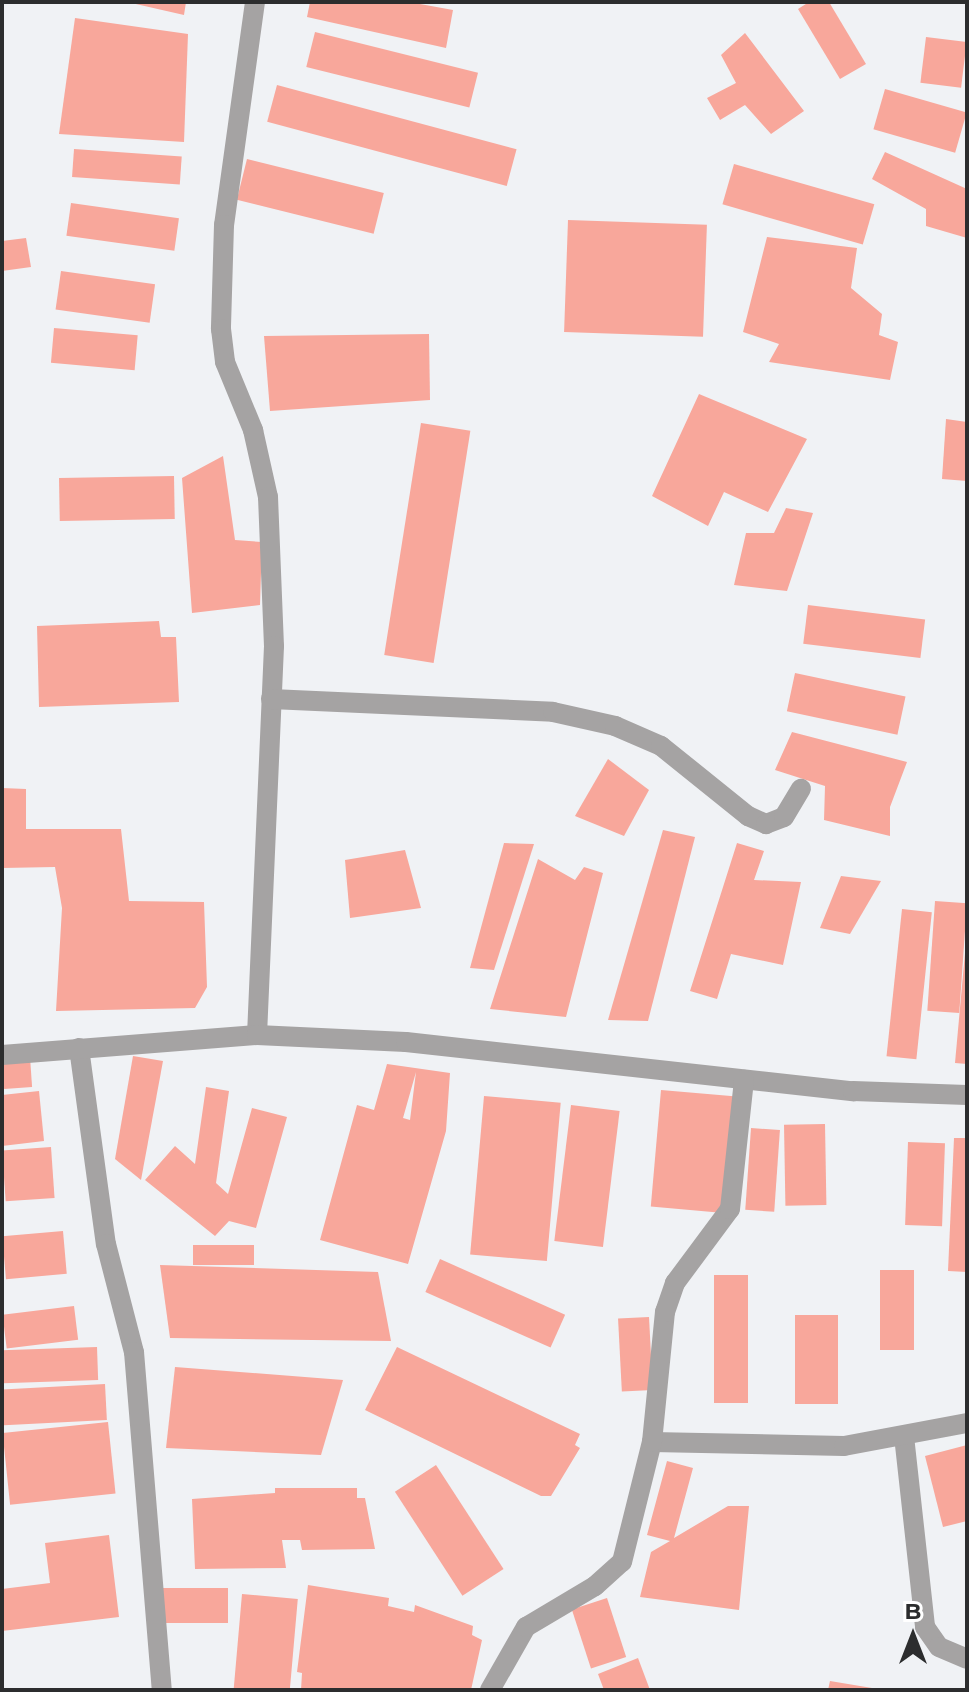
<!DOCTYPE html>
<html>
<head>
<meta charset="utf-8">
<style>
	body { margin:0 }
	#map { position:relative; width:969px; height:1692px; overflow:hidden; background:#f0f2f5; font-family:Montserrat,sans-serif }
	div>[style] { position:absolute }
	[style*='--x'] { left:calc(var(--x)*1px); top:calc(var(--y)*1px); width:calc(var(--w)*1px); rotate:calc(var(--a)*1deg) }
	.building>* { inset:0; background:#f8a79b; transform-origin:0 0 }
	.street>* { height:20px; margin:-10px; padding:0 10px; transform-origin:10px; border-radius:10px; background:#a5a3a3 }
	span { translate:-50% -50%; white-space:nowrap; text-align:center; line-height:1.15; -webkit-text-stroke:6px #fff; paint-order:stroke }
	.frame { position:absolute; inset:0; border:4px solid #2c2d2e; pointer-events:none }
	.north { position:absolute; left:873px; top:1596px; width:80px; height:80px; -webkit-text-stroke:6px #fff; paint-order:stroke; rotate:0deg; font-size:22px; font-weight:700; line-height:32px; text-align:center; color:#2c2d2e }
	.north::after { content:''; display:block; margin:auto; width:28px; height:36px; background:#2c2d2e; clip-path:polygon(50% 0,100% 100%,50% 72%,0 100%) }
</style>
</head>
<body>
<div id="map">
	<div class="building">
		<i style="clip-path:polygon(127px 2px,186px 2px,184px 15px)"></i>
		<i style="clip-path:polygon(310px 2px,409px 2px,453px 10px,446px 48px,307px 17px)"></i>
		<i style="clip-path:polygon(809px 2px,829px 2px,866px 64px,840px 79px,798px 9px)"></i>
		<i style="clip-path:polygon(75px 18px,188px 34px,184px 142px,59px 134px)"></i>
		<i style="left:315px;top:32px;width:168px;height:36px;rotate:14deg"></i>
		<i style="clip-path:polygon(745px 33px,804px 111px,771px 134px,745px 105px,720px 120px,707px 98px,736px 83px,721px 55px)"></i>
		<i style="left:926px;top:37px;width:41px;height:46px;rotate:7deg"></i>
		<i style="left:277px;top:85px;width:248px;height:38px;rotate:15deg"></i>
		<i style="left:885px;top:89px;width:85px;height:42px;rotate:16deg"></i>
		<i style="left:74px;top:149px;width:108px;height:28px;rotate:4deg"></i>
		<i style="clip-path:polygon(885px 152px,967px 189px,967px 238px,926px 226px,926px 209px,872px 179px)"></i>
		<i style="left:247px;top:159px;width:141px;height:42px;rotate:14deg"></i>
		<i style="left:734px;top:164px;width:146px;height:42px;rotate:16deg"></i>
		<i style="left:71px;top:203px;width:109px;height:33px;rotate:8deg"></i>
		<i style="left:568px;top:220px;width:139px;height:112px;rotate:2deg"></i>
		<i style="clip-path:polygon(767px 237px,857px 248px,851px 288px,882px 314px,879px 335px,898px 342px,890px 380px,769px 362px,779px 344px,743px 332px)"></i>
		<i style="clip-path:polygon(26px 238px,31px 267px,2px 271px,2px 241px)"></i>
		<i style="left:61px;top:271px;width:95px;height:39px;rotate:8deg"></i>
		<i style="left:54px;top:328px;width:84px;height:35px;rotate:5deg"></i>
		<i style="clip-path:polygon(429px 334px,430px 400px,270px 411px,264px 336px)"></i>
		<i style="clip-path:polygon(699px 394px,807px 439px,768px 512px,724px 492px,708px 526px,652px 496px)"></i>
		<i style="clip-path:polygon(946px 419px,967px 422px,967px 481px,942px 479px)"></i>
		<i style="left:421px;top:423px;width:50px;height:235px;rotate:9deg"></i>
		<i style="clip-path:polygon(223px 456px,235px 540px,262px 542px,260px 605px,192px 613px,182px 478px)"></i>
		<i style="left:174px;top:476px;width:43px;height:115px;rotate:89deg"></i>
		<i style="clip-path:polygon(786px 508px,813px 513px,787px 591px,734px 585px,746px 533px,774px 533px)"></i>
		<i style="left:808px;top:605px;width:118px;height:39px;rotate:7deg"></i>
		<i style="clip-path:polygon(159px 621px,161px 637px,176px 637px,179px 702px,39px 707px,37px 626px)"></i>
		<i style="left:795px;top:673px;width:113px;height:39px;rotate:12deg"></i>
		<i style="clip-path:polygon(792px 732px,907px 762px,890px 807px,890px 836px,824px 820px,825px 786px,775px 770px)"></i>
		<i style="clip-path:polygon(608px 759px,649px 790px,624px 836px,575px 816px)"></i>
		<i style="clip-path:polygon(2px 788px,26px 789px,26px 829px,121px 829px,129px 901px,204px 902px,207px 987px,195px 1008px,56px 1011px,62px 908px,55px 867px,2px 868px)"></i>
		<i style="clip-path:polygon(663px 830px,695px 837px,648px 1021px,608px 1020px)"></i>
		<i style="clip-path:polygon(504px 843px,534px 844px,494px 970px,470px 968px)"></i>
		<i style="clip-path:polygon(737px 843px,764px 851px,754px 880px,801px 882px,783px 965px,731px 954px,717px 999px,690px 991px)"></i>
		<i style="clip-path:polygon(405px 850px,421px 908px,350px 918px,345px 860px)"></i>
		<i style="clip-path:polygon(538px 859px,575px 880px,584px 867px,603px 873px,566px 1017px,490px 1009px)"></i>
		<i style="clip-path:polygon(841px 876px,881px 881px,850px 934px,820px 928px)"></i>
		<i style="left:935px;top:901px;width:32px;height:110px;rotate:4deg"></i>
		<i style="left:902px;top:909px;width:30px;height:148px;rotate:6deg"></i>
		<i style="clip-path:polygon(965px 953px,967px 953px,967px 1064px,955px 1063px)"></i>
		<i style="clip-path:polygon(133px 1056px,163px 1061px,141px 1180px,115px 1159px)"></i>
		<i style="left:30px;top:1057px;width:30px;height:28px;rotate:86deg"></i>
		<i style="clip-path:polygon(evenodd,387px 1064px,450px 1073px,446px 1131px,408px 1264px,320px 1240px,357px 1105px,374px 1110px,387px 1064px,416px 1072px,410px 1120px,403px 1118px,416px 1072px)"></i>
		<i style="clip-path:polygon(206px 1087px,229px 1091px,216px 1183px,228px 1194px,252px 1108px,287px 1117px,256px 1228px,229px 1221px,215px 1236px,145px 1180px,175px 1146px,195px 1164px)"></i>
		<i style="left:661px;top:1090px;width:73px;height:117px;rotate:5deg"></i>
		<i style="clip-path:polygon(39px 1091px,44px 1141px,2px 1146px,2px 1095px)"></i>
		<i style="left:484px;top:1096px;width:77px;height:159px;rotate:5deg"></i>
		<i style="left:571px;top:1105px;width:49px;height:137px;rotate:7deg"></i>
		<i style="left:825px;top:1124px;width:81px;height:41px;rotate:89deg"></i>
		<i style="left:751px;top:1128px;width:29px;height:82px;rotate:4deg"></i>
		<i style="clip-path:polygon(954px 1138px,967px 1138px,967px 1272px,948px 1271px)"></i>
		<i style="left:908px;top:1142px;width:37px;height:83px;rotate:2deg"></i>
		<i style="left:51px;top:1147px;width:51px;height:49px;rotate:86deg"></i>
		<i style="left:63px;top:1231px;width:43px;height:61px;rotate:85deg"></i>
		<i style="left:193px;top:1245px;width:61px;height:20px"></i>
		<i style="left:440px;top:1259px;width:137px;height:36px;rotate:24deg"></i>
		<i style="clip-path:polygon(160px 1265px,378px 1272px,391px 1341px,170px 1338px)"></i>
		<i style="left:880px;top:1270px;width:34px;height:80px"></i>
		<i style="left:714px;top:1275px;width:34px;height:128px"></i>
		<i style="left:74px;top:1306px;width:34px;height:72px;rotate:83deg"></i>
		<i style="left:795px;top:1315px;width:43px;height:89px"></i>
		<i style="left:649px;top:1317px;width:73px;height:31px;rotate:87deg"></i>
		<i style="left:97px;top:1347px;width:33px;height:95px;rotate:88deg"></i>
		<i style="clip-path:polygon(397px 1347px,580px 1434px,575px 1445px,580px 1448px,551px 1496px,541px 1496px,365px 1410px)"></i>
		<i style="clip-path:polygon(175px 1367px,343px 1380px,321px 1455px,166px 1448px)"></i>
		<i style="left:105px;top:1384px;width:36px;height:103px;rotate:87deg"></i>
		<i style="left:108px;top:1422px;width:72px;height:106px;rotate:84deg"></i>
		<i style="clip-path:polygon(967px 1445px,967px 1521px,943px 1527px,925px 1456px)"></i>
		<i style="clip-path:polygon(667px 1461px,693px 1468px,674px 1538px,728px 1506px,749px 1506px,739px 1610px,640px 1597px,651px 1552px,670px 1541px,647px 1535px)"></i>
		<i style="left:436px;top:1465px;width:124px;height:49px;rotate:57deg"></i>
		<i style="clip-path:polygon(275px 1488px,357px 1488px,357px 1498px,365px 1498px,375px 1549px,302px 1550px,300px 1540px,282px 1540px,286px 1568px,195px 1569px,192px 1499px,275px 1493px)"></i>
		<i style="clip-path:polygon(109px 1535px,119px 1617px,2px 1631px,2px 1589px,50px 1583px,45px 1543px)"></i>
		<i style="clip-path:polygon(308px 1585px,389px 1598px,388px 1606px,414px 1612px,415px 1605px,473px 1626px,472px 1635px,482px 1640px,471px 1690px,301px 1690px,302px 1673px,297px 1672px)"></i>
		<i style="left:162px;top:1588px;width:66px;height:35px"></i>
		<i style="left:242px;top:1594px;width:56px;height:96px;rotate:5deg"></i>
		<i style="left:607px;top:1598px;width:62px;height:37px;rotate:72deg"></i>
		<i style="clip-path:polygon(638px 1658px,650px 1690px,604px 1690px,598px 1674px)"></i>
		<i style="clip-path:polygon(830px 1681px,872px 1688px,872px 1690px,828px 1690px)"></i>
	</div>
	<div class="street">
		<i style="--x:255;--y:2;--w:225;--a:97.9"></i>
		<i style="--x:224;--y:225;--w:104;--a:91.7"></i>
		<i style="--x:221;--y:329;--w:33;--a:83"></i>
		<i style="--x:225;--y:362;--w:74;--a:67.6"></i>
		<i style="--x:253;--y:430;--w:69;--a:77.4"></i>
		<i style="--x:268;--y:497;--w:149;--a:87.7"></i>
		<i style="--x:274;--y:646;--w:389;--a:92.5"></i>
		<i style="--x:271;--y:699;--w:282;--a:2.6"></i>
		<i style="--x:553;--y:712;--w:64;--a:12.7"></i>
		<i style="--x:615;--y:726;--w:50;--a:23.5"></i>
		<i style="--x:661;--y:746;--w:112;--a:38.8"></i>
		<i style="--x:748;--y:816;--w:20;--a:24"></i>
		<i style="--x:766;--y:824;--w:19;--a:-21"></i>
		<i style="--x:784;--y:817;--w:33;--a:-59"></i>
		<i style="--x:79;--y:1048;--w:198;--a:82.2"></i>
		<i style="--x:106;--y:1244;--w:112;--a:75.5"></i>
		<i style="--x:134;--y:1352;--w:339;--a:85.3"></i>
		<i style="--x:2;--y:1055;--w:256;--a:-4.5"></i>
		<i style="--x:257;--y:1035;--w:149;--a:2.7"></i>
		<i style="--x:406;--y:1042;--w:450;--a:6.3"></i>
		<i style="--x:853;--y:1091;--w:114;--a:2"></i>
		<i style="--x:904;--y:1436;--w:192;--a:83.7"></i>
		<i style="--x:925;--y:1627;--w:24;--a:55"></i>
		<i style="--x:939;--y:1647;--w:30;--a:23"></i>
		<i style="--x:652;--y:1442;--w:192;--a:1.2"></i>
		<i style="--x:844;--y:1446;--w:125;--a:-10.6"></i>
		<i style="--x:490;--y:1690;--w:73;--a:-60.3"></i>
		<i style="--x:526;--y:1627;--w:80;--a:-30.7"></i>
		<i style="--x:595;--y:1586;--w:36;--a:-42"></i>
		<i style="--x:622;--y:1562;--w:124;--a:-76"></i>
		<i style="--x:652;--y:1442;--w:131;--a:-84.3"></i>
		<i style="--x:665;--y:1312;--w:31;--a:-71"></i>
		<i style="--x:675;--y:1283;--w:92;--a:-53.4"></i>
		<i style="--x:730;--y:1209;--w:130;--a:-83.8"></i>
	</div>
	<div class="frame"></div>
	<div class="north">B</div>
</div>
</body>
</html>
